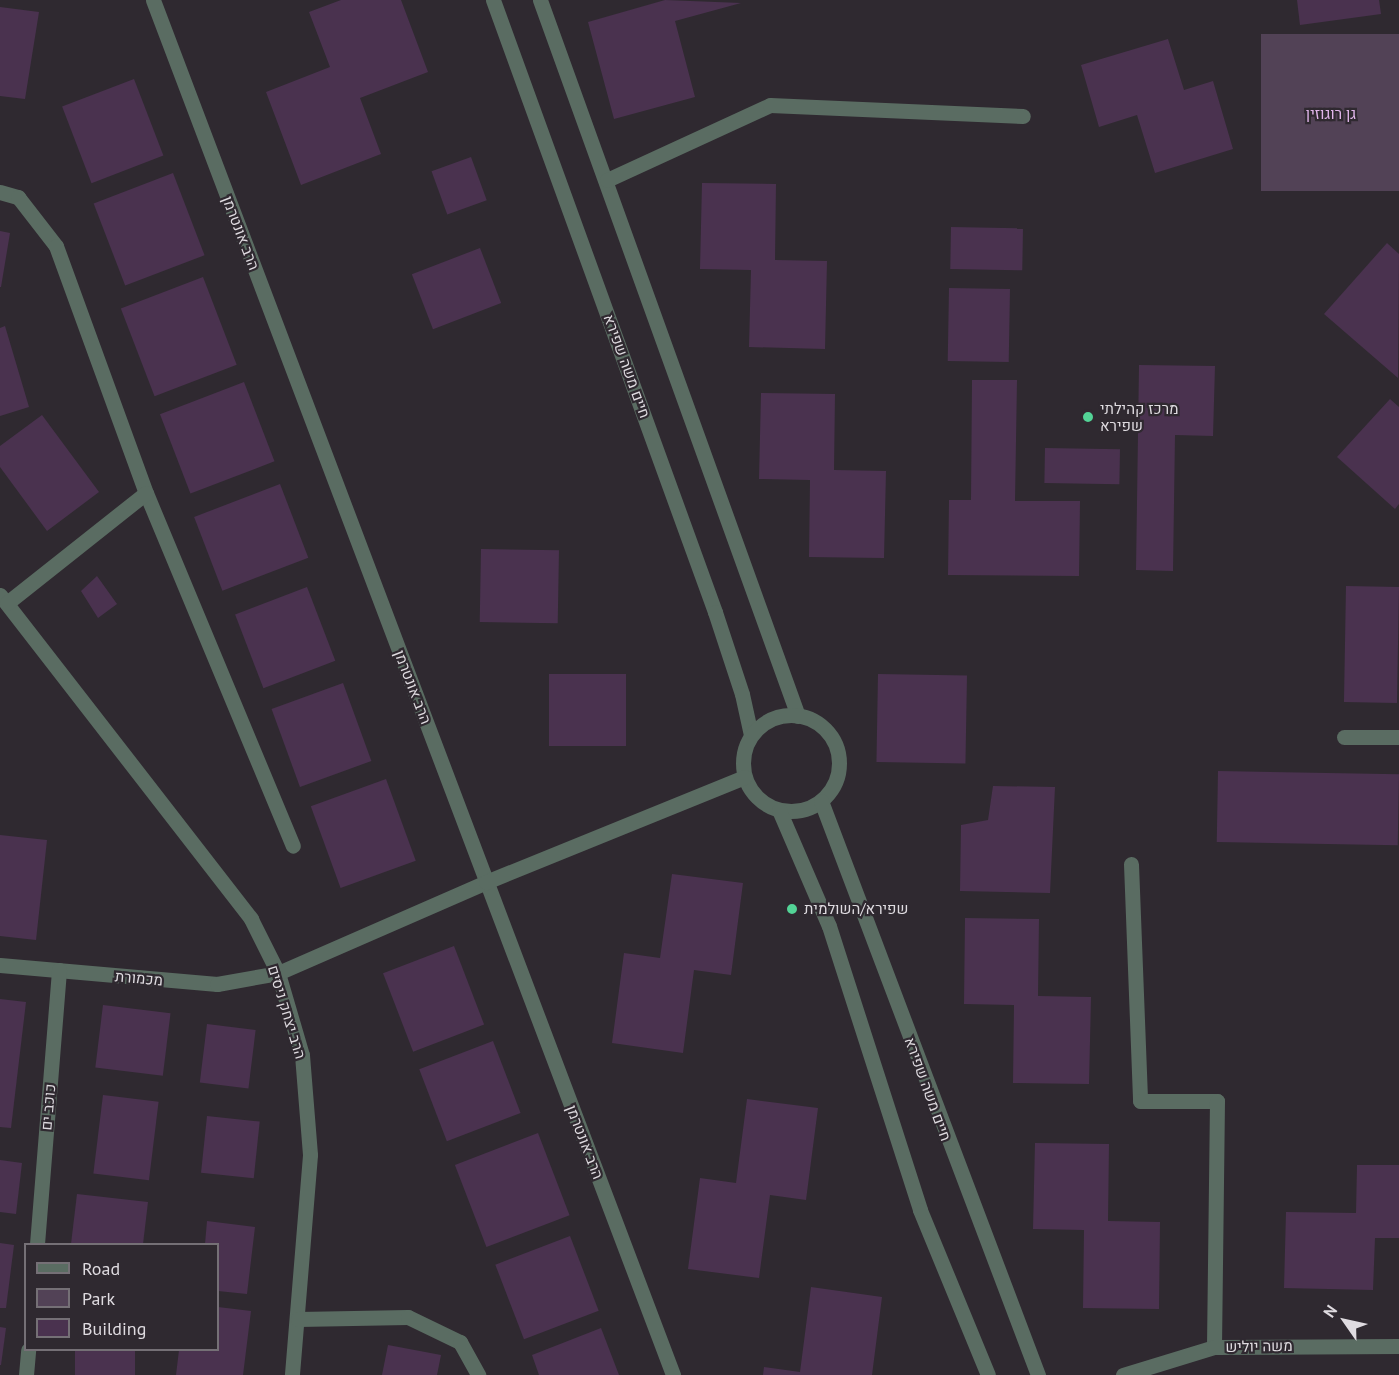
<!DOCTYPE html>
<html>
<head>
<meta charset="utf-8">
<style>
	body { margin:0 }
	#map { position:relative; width:1399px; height:1375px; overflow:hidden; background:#2f2930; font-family:"PT Sans",Heebo,sans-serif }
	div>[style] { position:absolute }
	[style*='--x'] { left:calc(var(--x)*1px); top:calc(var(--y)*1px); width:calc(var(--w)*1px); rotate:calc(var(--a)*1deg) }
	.green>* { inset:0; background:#524256; transform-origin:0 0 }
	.building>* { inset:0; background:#4a324f; transform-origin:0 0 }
	.minor>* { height:15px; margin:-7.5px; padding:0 7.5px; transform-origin:7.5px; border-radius:7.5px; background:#5a6c62 }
	.minor>.ring { margin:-7.5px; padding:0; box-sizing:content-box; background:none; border:15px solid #5a6c62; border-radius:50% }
	.dots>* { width:16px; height:16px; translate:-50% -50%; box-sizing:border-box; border:3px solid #2f2930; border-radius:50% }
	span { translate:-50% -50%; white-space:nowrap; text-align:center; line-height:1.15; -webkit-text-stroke:4.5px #2f2930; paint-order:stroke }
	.park-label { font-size:15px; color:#e1b5eb }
	.street-label { font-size:15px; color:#dfdbe0 }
	.poi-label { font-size:15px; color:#dfdbe0 }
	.left { translate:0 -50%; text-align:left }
	.legend { position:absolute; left:24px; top:1243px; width:195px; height:108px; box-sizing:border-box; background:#2f2930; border:2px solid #757076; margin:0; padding:8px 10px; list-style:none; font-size:18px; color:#dfdbe0 }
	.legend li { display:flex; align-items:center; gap:12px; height:30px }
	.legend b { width:30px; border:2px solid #757076 }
	.north { position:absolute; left:1315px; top:1291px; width:60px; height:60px; -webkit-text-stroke:4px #2f2930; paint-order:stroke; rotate:304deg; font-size:16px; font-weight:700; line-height:24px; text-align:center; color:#dfdbe0 }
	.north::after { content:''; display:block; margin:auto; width:21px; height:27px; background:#dfdbe0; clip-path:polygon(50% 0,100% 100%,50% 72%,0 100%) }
</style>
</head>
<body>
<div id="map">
	<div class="green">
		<i style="left:1399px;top:34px;width:157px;height:138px;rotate:90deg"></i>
	</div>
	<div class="building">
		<i style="clip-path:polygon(341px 0,401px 0,428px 72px,360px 98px,381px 154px,301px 185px,266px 92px,330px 67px,309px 12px)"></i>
		<i style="clip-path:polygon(665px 0,741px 3px,675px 21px,695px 97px,614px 119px,588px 22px)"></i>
		<i style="clip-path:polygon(1297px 0,1379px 0,1381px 14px,1300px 25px)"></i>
		<i style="clip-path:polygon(0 7px,39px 12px,25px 99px,0 96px)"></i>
		<i style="clip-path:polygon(1168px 39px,1184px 90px,1213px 81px,1233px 149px,1155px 173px,1137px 115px,1099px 127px,1081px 65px)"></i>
		<i style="left:134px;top:79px;width:82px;height:77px;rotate:69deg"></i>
		<i style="left:471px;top:157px;width:46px;height:42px;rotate:70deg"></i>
		<i style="left:173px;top:173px;width:88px;height:85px;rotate:69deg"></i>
		<i style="clip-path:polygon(702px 183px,776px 184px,775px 260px,827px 261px,825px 349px,749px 347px,751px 270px,700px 269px)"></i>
		<i style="left:951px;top:227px;width:72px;height:42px;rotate:1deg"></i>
		<i style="clip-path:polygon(0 231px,10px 233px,1px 287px,0 287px)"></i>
		<i style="clip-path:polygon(1387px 243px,1399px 254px,1398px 378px,1324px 314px)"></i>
		<i style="left:480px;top:248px;width:59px;height:73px;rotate:69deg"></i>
		<i style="left:203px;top:277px;width:94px;height:88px;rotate:69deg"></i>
		<i style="left:949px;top:288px;width:61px;height:73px;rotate:1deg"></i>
		<i style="clip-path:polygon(5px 326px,29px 407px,0 416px,0 328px)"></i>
		<i style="clip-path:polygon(1139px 365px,1215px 366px,1213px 436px,1175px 435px,1173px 571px,1136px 570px)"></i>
		<i style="clip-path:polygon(972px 380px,1017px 380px,1015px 501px,1080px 501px,1079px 576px,948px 575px,949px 500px,971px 500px)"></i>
		<i style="left:244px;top:382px;width:85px;height:90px;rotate:69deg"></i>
		<i style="clip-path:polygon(761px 393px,835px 394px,834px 470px,886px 471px,884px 558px,809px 557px,810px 480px,759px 479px)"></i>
		<i style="clip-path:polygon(1390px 399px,1399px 407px,1399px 504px,1395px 509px,1337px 457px)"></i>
		<i style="clip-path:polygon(42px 415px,99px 492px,47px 531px,0 467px,0 446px)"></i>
		<i style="left:1045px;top:448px;width:75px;height:35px;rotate:1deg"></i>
		<i style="left:280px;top:484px;width:79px;height:92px;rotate:69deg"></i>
		<i style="left:481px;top:549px;width:78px;height:73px;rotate:1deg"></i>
		<i style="clip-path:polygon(97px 576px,117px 604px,98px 618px,81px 591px)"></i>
		<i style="left:1346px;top:586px;width:53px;height:116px;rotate:1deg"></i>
		<i style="left:307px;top:587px;width:79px;height:77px;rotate:69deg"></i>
		<i style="left:549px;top:674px;width:77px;height:72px"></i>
		<i style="left:878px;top:674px;width:89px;height:88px;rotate:1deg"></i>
		<i style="left:343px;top:683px;width:83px;height:76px;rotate:70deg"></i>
		<i style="left:1218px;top:771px;width:181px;height:71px;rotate:1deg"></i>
		<i style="left:386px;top:779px;width:87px;height:80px;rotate:70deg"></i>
		<i style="clip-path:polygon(993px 786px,1055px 787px,1050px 893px,960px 891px,961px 825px,988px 820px)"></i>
		<i style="clip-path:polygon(0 835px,47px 840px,36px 940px,0 936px)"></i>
		<i style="clip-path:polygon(672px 874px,743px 883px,731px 975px,694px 970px,683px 1053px,612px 1043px,624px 953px,660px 958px)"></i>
		<i style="clip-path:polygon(965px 918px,1039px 919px,1038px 996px,1091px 997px,1089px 1084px,1013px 1083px,1014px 1005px,964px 1004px)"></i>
		<i style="left:454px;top:946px;width:84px;height:76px;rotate:69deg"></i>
		<i style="clip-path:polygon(0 999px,26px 1002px,11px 1128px,0 1127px)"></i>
		<i style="left:103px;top:1005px;width:68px;height:63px;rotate:7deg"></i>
		<i style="left:207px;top:1024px;width:49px;height:59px;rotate:7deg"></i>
		<i style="left:493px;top:1041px;width:77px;height:79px;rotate:69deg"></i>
		<i style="left:103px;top:1095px;width:56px;height:79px;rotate:7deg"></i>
		<i style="clip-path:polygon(747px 1099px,818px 1108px,806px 1200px,770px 1195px,759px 1278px,688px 1269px,700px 1178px,736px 1183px)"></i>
		<i style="left:207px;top:1116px;width:53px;height:57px;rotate:6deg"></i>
		<i style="left:538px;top:1133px;width:88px;height:89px;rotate:69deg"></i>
		<i style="clip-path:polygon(1035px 1143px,1109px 1144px,1108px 1221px,1160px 1222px,1159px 1309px,1083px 1308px,1084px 1230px,1033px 1229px)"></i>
		<i style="clip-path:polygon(0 1160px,22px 1163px,16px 1214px,0 1212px)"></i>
		<i style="clip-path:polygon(1357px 1165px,1399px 1165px,1399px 1238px,1375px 1238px,1373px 1290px,1284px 1288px,1286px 1212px,1356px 1213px)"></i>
		<i style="clip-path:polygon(77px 1194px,148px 1202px,143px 1244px,71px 1244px)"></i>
		<i style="clip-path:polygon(207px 1221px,255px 1227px,247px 1294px,218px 1291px,218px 1244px,205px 1244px)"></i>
		<i style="left:570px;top:1236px;width:80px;height:80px;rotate:69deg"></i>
		<i style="clip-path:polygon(0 1243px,14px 1245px,6px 1308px,0 1308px)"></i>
		<i style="clip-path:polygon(811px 1287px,882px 1297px,872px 1375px,763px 1375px,764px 1367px,800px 1372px)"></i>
		<i style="clip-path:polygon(218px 1307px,251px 1311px,243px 1375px,176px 1375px,179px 1350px,218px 1350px)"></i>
		<i style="clip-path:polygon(0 1327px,6px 1328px,1px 1365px,0 1365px)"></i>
		<i style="clip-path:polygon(601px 1328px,619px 1375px,539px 1375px,532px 1355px)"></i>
		<i style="clip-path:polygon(388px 1345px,441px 1355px,437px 1375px,382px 1375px)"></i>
		<i style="left:75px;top:1350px;width:60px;height:25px"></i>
	</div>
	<div class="minor">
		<i style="--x:153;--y:0;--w:1470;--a:69.28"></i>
		<i style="--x:493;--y:0;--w:651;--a:70.06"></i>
		<i style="--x:715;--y:612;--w:86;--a:71.8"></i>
		<i style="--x:742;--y:694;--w:42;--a:77.6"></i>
		<i style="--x:540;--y:0;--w:761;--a:70.18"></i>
		<i style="--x:607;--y:180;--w:179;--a:-24.7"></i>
		<i style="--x:770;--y:105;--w:253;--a:2.5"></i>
		<i style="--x:0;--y:192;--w:19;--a:16"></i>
		<i style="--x:18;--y:197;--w:62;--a:52.2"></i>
		<i style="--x:56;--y:246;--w:263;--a:70"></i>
		<i style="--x:146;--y:493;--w:382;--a:67.4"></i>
		<i style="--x:0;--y:595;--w:410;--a:52.2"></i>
		<i style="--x:251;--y:919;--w:60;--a:63.4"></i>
		<i style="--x:278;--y:973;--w:85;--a:73.7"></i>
		<i style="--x:302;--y:1055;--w:100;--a:85.4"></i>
		<i style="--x:310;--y:1155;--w:221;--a:94.7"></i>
		<i style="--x:7;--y:603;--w:177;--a:-38.4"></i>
		<i class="ring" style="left:743px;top:715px;width:81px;height:81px"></i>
		<i style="--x:1344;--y:737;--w:55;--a:0"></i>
		<i style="--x:821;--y:801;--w:614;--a:69.29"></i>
		<i style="--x:779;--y:810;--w:126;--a:66.7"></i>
		<i style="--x:829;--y:926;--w:298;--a:72.2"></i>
		<i style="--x:920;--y:1210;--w:178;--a:67.6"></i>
		<i style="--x:1131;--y:864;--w:237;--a:87.8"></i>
		<i style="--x:1140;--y:1101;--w:77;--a:0"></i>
		<i style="--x:1217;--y:1101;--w:246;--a:90.7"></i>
		<i style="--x:0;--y:965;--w:218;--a:5"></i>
		<i style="--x:217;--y:984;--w:62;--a:-10.2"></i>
		<i style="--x:278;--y:973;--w:227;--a:-23.6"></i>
		<i style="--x:486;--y:882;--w:279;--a:-22.1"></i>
		<i style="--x:37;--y:1244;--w:275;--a:-85.4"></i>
		<i style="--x:298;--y:1319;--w:110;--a:-1"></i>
		<i style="--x:408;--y:1317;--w:58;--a:25.7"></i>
		<i style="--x:460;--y:1342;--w:38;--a:61"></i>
		<i style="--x:26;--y:1375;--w:25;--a:-85"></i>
		<i style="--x:1123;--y:1375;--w:95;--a:-17.1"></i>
		<i style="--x:1214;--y:1347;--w:185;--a:-0.3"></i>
	</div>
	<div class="dots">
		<i style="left:1088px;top:417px;background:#53d396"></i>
		<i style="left:792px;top:909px;background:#53d396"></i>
	</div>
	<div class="park-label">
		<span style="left:1331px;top:114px">גן רוגוזין</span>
	</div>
	<div class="street-label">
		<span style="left:241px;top:233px;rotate:69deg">הרב אונטרמן</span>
		<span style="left:627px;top:366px;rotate:70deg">חיים משה שפירא</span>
		<span style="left:413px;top:687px;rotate:69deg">הרב אונטרמן</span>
		<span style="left:139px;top:978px;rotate:5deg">מכמורת</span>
		<span style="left:287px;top:1012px;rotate:73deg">הרב יצחק ניסים</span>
		<span style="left:928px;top:1089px;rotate:70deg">חיים משה שפירא</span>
		<span style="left:48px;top:1107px;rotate:-85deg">כוכב ים</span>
		<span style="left:585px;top:1142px;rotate:69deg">הרב אונטרמן</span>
		<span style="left:1259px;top:1346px;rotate:-1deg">משה יוליש</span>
	</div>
	<div class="poi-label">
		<span class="left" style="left:1100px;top:417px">מרכז קהילתי<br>שפירא</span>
		<span class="left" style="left:804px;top:909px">שפירא/השולמית</span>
	</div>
	<ul class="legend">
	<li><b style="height:8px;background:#5a6c62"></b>Road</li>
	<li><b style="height:16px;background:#524256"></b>Park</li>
	<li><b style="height:16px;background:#4a324f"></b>Building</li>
	</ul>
	<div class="north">N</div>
</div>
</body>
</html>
